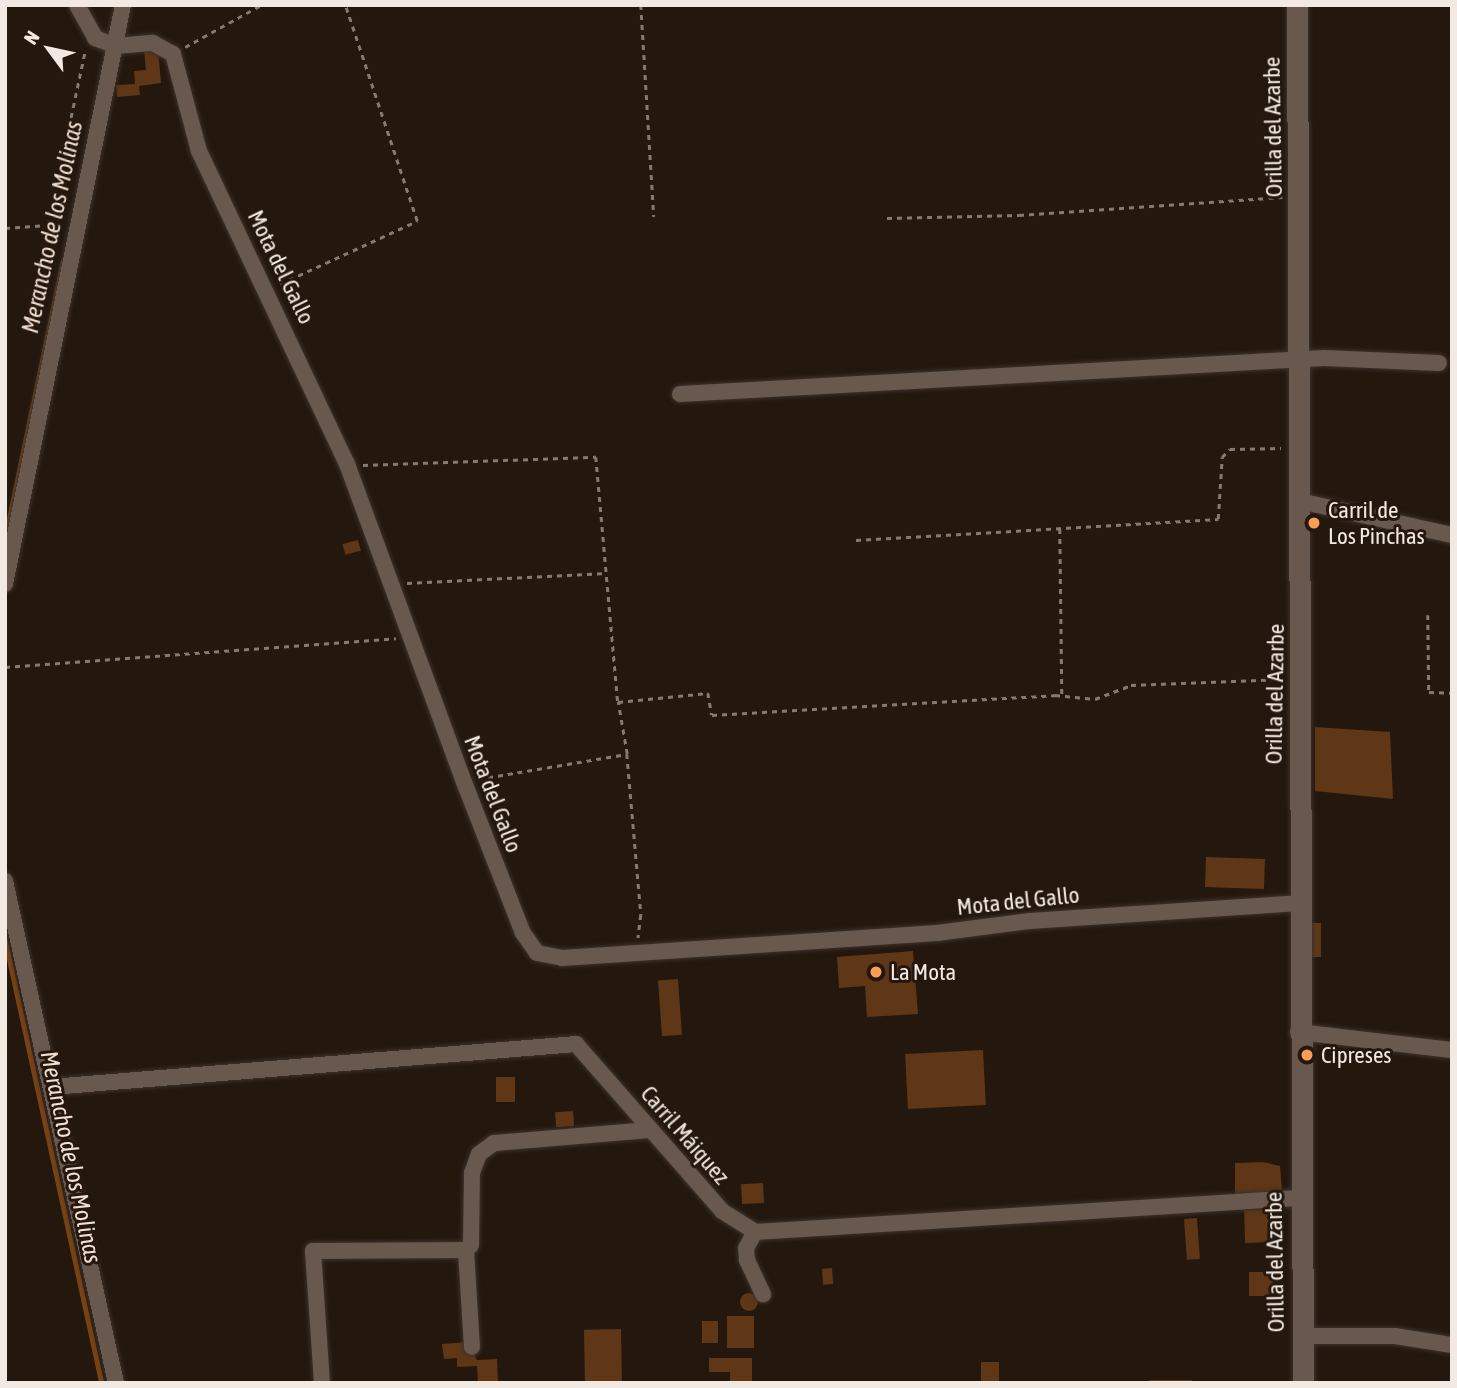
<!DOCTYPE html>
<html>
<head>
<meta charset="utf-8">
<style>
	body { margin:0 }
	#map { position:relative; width:1457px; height:1388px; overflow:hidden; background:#24170e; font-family:"Asap Condensed",sans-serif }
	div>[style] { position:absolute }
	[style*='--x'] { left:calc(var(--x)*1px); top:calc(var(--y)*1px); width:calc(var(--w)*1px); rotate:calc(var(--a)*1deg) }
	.stream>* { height:4.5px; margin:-2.25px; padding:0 2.25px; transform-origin:2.25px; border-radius:2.25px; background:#7a4313 }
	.building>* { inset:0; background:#5f3717; transform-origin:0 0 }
	.round { border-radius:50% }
	.path>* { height:2.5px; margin-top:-1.25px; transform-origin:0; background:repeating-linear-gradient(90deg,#857a72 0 5px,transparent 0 10px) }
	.roads { filter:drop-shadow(0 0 2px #3b322d) drop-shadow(0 0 2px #3b322d) }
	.minor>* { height:16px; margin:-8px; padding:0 8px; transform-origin:8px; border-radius:8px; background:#68584d }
	.secondary>* { height:21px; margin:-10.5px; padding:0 10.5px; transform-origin:10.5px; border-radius:10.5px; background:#68584d }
	.dots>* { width:19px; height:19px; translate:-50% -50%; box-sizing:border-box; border:4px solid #24170e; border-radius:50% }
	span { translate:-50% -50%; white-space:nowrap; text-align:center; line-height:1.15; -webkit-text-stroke:6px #24170e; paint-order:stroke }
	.street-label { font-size:23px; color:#f2e9e3 }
	.poi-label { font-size:23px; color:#f2e9e3 }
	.left { translate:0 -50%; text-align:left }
	.water-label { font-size:24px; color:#f3ded0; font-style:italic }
	.frame { position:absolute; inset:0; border:7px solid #f2e9e3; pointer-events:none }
	.north { position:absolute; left:14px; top:14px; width:70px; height:70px; -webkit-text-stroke:5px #24170e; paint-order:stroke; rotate:303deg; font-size:19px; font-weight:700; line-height:28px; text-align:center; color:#f2e9e3 }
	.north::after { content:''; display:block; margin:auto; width:24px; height:32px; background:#f2e9e3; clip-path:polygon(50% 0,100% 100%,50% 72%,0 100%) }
</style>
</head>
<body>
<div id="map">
	<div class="stream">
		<i style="--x:5;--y:538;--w:283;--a:-78.2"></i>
		<i style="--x:5;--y:939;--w:454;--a:77.7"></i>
	</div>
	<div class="building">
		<i style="clip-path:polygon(158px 49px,161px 83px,139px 86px,140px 95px,117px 97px,116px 85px,135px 84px,134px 71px,146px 70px,144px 50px)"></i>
		<i style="left:358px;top:540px;width:11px;height:16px;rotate:75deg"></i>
		<i style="clip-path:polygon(1315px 727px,1390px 732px,1393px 799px,1315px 791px)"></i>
		<i style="left:1265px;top:859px;width:30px;height:59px;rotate:92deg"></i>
		<i style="left:1306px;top:923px;width:15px;height:34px"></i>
		<i style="clip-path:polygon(913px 951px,918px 1014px,867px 1017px,865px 986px,839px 988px,837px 957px)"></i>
		<i style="left:678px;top:979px;width:56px;height:20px;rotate:86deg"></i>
		<i style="left:983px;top:1050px;width:55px;height:78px;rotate:87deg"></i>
		<i style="left:496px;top:1077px;width:19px;height:25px"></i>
		<i style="left:573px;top:1111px;width:15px;height:18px;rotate:86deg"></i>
		<i style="clip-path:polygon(1263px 1162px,1280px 1166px,1282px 1190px,1235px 1196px,1235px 1163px)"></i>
		<i style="left:763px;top:1183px;width:20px;height:22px;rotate:87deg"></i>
		<i style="left:1272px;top:1209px;width:33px;height:28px;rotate:88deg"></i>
		<i style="left:1197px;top:1218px;width:41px;height:13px;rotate:86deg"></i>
		<i style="left:832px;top:1268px;width:16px;height:10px;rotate:86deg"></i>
		<i style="left:1249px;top:1272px;width:31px;height:24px"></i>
		<i class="round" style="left:740px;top:1293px;width:18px;height:18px"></i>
		<i style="left:727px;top:1316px;width:27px;height:32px"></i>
		<i style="left:702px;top:1321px;width:16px;height:22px"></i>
		<i style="left:621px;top:1329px;width:52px;height:37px;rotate:89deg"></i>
		<i style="clip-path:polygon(468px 1342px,477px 1360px,497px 1359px,498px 1383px,478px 1383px,477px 1366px,457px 1367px,457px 1358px,444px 1359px,442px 1344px)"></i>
		<i style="clip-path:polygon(709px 1358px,752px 1358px,752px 1383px,730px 1383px,730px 1372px,709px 1372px)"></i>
		<i style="left:981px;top:1362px;width:18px;height:21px"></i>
		<i style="left:1149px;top:1380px;width:43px;height:3px"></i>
	</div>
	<div class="path">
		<i style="--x:641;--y:5;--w:212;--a:86.5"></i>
		<i style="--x:185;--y:47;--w:87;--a:-28.9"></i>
		<i style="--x:887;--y:218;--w:132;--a:-1.3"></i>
		<i style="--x:1019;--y:215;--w:264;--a:-3.9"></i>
		<i style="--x:5;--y:228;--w:43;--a:-4"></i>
		<i style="--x:48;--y:225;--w:178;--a:-78"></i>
		<i style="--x:280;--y:284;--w:151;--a:-24.7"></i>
		<i style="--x:417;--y:221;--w:228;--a:-108.4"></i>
		<i style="--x:363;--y:465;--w:233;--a:-2"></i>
		<i style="--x:596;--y:457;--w:246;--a:84.9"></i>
		<i style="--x:1060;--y:529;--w:167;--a:89.3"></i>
		<i style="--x:856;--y:540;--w:363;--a:-3.3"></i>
		<i style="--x:1218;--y:519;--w:62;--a:-86.3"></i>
		<i style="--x:1222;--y:457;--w:11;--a:-45"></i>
		<i style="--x:1230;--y:449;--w:51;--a:-1.1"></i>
		<i style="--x:407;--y:583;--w:200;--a:-2.9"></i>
		<i style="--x:1428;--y:615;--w:77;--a:89.3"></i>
		<i style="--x:1429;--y:692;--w:23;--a:2"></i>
		<i style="--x:5;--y:667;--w:392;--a:-4.2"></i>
		<i style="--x:627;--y:754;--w:162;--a:85"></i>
		<i style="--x:641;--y:915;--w:23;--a:97"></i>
		<i style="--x:478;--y:779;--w:151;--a:-9.5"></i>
		<i style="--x:627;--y:754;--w:53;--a:-99.8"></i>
		<i style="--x:618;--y:702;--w:90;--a:-5.7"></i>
		<i style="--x:708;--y:693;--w:22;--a:80"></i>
		<i style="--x:712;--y:715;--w:344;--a:-3.3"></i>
		<i style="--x:1055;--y:695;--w:40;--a:5.7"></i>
		<i style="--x:1095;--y:699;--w:39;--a:-21"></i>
		<i style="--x:1131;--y:685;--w:153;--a:-2.2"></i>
	</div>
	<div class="roads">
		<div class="minor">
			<i style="--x:77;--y:5;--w:38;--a:61"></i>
			<i style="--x:95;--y:38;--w:22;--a:21"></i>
			<i style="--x:116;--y:46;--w:37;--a:-5"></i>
			<i style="--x:153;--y:43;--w:23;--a:29"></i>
			<i style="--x:173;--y:54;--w:100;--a:75"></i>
			<i style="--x:199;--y:151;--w:346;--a:64.7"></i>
			<i style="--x:347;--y:464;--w:339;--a:69.8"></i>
			<i style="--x:464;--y:782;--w:162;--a:68.7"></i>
			<i style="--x:523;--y:933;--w:24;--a:55"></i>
			<i style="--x:537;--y:953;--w:25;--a:11"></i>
			<i style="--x:562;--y:958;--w:376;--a:-3.8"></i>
			<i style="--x:937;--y:933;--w:94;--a:-7.4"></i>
			<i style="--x:1030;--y:921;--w:269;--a:-3.8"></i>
			<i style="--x:680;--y:394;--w:645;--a:-3.2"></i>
			<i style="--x:1324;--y:358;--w:115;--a:2.5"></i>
			<i style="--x:1304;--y:502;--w:152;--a:12.6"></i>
			<i style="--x:5;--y:584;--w:591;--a:-78.48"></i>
			<i style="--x:5;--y:881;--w:514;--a:77.53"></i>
			<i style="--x:1298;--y:1032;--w:155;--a:6.7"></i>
			<i style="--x:51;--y:1087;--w:527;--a:-4.68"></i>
			<i style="--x:576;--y:1044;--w:222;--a:48.8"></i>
			<i style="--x:722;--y:1211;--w:39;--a:32"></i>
			<i style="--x:755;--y:1232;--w:545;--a:-3.58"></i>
			<i style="--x:755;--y:1232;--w:18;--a:119"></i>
			<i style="--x:746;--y:1248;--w:12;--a:85"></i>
			<i style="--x:747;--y:1260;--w:38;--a:65"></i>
			<i style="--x:466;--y:1250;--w:97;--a:86.5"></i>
			<i style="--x:1303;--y:1336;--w:92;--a:0"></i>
			<i style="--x:1395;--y:1336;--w:58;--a:9"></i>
			<i style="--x:322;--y:1383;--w:132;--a:-93.9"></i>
			<i style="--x:313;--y:1251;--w:153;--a:-0.4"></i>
			<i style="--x:466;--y:1250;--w:7;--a:-45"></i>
			<i style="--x:471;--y:1245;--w:72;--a:-89.2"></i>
			<i style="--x:472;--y:1173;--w:20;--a:-70"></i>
			<i style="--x:479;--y:1154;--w:19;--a:-36"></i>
			<i style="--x:494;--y:1143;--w:157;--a:-4.8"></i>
		</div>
		<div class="secondary">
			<i style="--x:1297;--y:5;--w:1378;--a:89.75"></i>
		</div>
	</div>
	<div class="dots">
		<i style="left:1314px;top:523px;background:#fc9d53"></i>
		<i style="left:876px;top:972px;background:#fc9d53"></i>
		<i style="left:1307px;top:1055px;background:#fc9d53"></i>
	</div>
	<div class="street-label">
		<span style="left:1273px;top:127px;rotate:-91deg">Orilla del Azarbe</span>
		<span style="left:281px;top:267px;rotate:64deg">Mota del Gallo</span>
		<span style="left:1275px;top:694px;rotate:-89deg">Orilla del Azarbe</span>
		<span style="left:493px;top:794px;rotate:69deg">Mota del Gallo</span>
		<span style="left:1018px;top:901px;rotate:-6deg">Mota del Gallo</span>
		<span style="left:685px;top:1135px;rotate:49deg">Carril Máiquez</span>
		<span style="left:1275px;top:1262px;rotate:-91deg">Orilla del Azarbe</span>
	</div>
	<div class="poi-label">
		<span class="left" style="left:1328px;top:523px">Carril de<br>Los Pinchas</span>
		<span class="left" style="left:890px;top:972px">La Mota</span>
		<span class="left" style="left:1321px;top:1055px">Cipreses</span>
	</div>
	<div class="water-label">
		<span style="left:52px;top:227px;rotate:-78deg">Merancho de los Molinas</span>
		<span style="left:71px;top:1157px;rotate:78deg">Merancho de los Molinas</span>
	</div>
	<div class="frame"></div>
	<div class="north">N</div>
</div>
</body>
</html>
